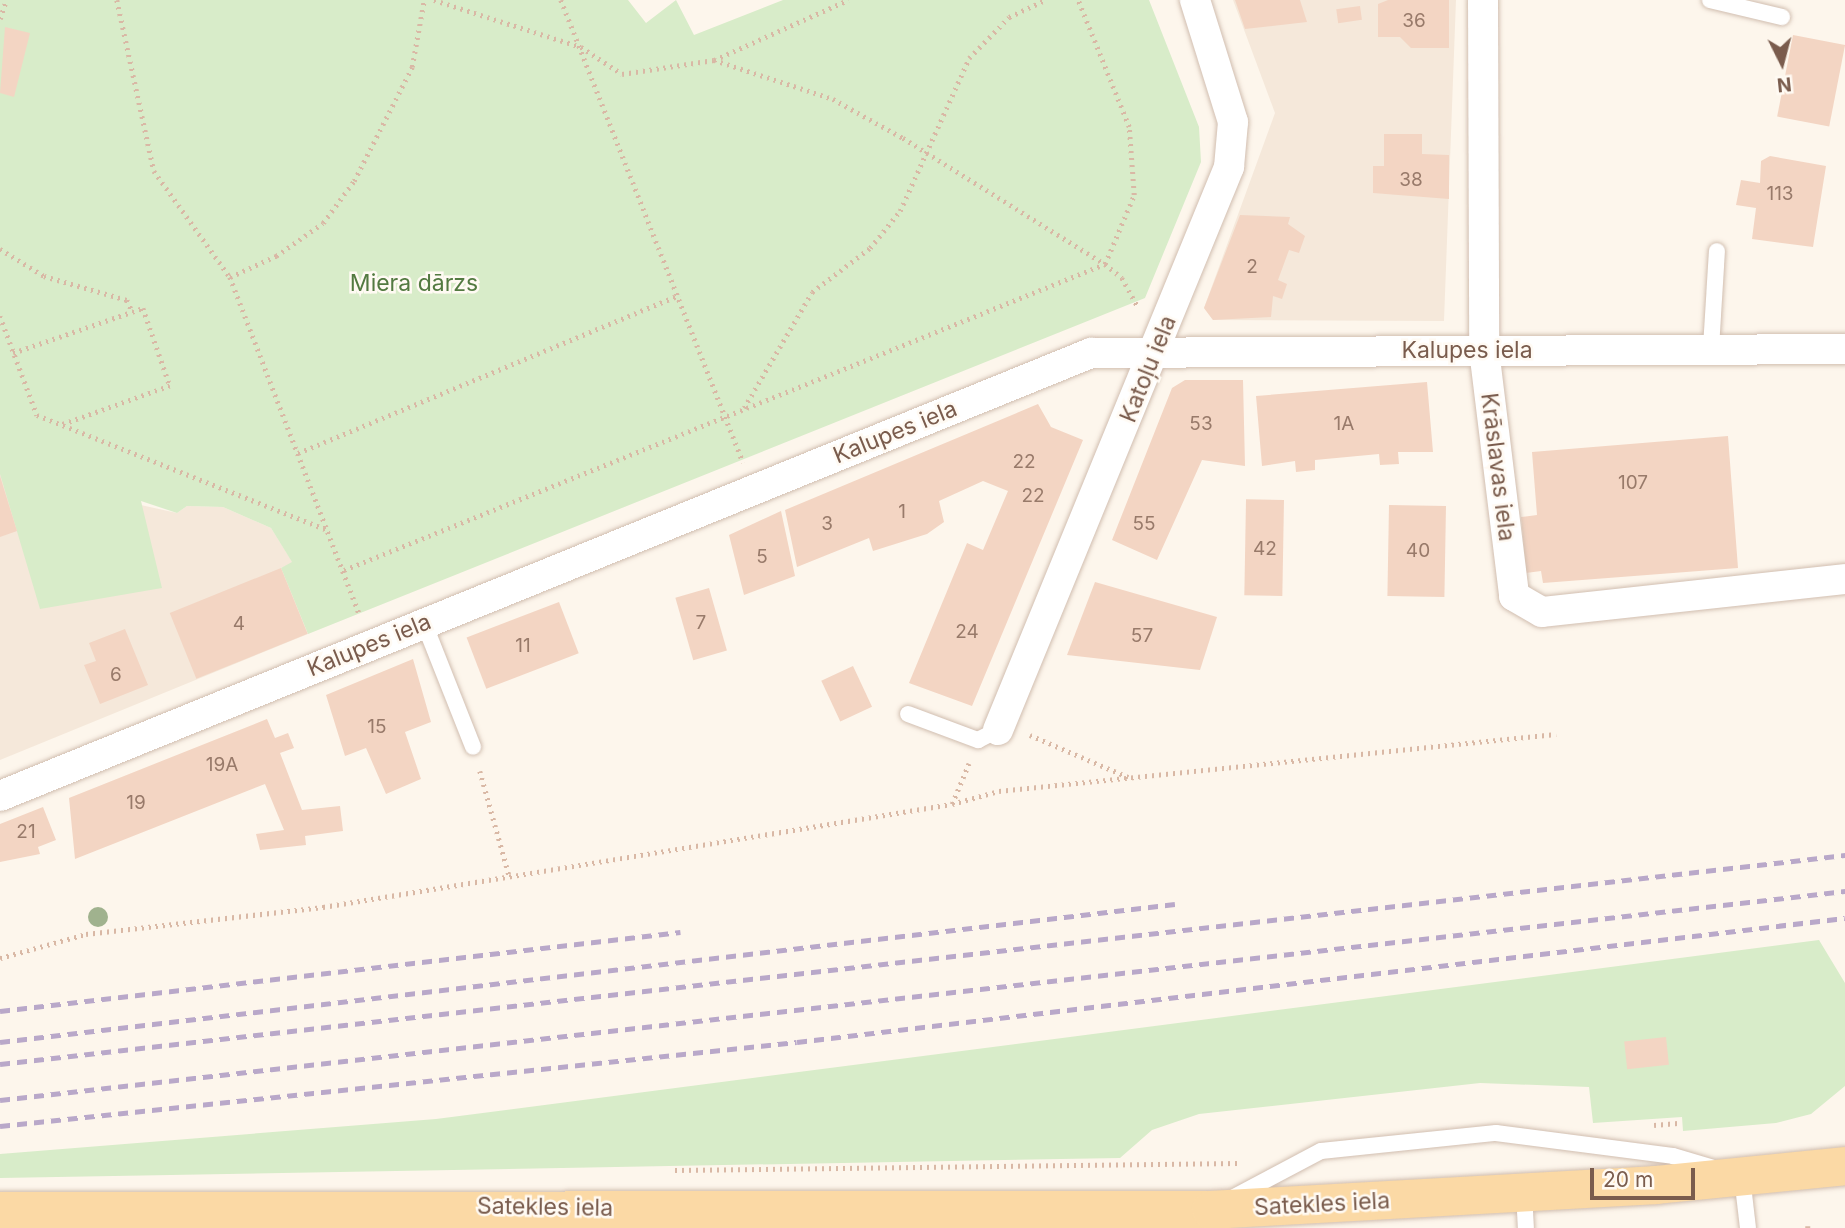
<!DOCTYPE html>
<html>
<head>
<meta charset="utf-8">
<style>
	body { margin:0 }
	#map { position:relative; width:1845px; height:1228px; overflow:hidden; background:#fdf6ec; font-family:Inter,sans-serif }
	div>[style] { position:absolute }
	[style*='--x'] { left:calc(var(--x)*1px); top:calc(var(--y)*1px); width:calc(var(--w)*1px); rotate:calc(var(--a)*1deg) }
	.residential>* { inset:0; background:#f5e8da }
	.green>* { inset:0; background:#d8ecc9 }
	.building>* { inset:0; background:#f3d5c3; transform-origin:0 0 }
	.path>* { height:4.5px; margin-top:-2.25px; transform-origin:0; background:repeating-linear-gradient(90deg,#d9b8a5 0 2px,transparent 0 7px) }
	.roads { filter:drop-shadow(0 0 2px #d1beb0) drop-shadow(0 0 2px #d1beb0) }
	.service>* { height:16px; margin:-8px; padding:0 8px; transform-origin:8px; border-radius:8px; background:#fff }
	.minor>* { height:30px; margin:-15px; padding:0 15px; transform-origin:15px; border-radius:15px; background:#fff }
	.primary>* { height:38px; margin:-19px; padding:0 19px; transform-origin:19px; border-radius:19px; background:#fbd9a5 }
	.rail>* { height:5px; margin-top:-2.5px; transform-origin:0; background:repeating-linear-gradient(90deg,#b9a8c9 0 10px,transparent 0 17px) }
	.trees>* { width:20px; height:20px; margin:-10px; border-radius:50%; background:#a0b28e }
	span { translate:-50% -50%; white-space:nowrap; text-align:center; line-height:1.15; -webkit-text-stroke:5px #fffaf3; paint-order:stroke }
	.number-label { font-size:19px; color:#987a6a }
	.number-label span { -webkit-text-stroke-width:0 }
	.park-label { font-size:23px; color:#537a41 }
	.street-label { font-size:23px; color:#7a5c4d }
	.north { position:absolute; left:1747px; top:28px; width:70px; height:70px; -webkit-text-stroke:5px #fffaf3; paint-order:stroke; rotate:174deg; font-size:19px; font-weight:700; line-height:28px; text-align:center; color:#7a5c4d }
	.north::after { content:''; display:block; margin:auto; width:24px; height:32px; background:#7a5c4d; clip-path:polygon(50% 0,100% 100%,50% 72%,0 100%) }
	.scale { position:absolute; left:1590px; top:1168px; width:105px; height:32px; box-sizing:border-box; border:4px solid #7a5c4d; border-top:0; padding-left:9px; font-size:21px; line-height:24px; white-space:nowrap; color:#7a5c4d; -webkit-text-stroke:5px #fffaf3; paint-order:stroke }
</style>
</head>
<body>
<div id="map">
	<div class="residential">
		<i style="clip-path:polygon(1233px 0,1456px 0,1444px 321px,1213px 320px,1204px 308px,1275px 113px)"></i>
		<i style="clip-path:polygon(0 474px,177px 513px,187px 506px,223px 507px,271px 528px,293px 563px,281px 568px,308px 634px,0 760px)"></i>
	</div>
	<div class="green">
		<i style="clip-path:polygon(0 0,628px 0,646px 23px,676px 0,694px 35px,783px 0,1149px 0,1199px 127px,1201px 162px,1145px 298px,308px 634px,281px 568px,292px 562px,271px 528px,223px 507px,187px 506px,177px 513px,141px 501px,162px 588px,40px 609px,0 474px)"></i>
		<i style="clip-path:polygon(1819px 940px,1845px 983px,1845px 1086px,1811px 1114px,1776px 1123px,1683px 1131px,1682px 1117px,1593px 1123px,1589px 1087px,1480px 1083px,1199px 1114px,1152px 1130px,1120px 1158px,0 1178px,0 1154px,436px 1119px)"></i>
	</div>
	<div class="building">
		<i style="clip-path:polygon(1235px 0,1300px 0,1307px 22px,1245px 29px)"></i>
		<i style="clip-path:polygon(1388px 0,1449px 0,1449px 48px,1411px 48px,1400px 37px,1378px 37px,1378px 4px)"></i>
		<i style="left:1360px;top:6px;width:14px;height:24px;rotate:82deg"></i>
		<i style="clip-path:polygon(5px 27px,30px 33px,14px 97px,0 93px)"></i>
		<i style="left:1793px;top:35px;width:53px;height:83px;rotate:11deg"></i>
		<i style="clip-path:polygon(1384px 134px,1422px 134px,1422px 154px,1449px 155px,1449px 199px,1373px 193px,1373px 166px,1384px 166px)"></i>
		<i style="clip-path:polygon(1770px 156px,1826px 166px,1813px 247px,1752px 239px,1756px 208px,1736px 205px,1741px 180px,1760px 183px,1761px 161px)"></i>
		<i style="clip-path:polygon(1240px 215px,1290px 217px,1288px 224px,1305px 236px,1299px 253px,1289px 250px,1278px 280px,1287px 284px,1282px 299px,1273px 296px,1271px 317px,1213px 320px,1204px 308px)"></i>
		<i style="clip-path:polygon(1185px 380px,1243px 380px,1245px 466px,1202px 460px,1157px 560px,1112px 540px,1172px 388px)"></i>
		<i style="clip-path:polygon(1427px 382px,1433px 452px,1398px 452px,1399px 464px,1380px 465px,1379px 454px,1315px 460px,1315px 470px,1296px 472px,1295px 461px,1262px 466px,1256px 396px)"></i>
		<i style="clip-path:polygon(1038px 404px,1051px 427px,1083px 440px,972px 706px,909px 683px,967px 543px,983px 550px,1008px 491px,983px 481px,939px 501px,944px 522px,927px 534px,873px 551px,869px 538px,797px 567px,785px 510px)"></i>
		<i style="clip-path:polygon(1728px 436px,1738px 568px,1543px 583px,1541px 571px,1526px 573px,1521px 517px,1537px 515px,1532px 452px)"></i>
		<i style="clip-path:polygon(0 476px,17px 531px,0 537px)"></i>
		<i style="left:1284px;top:500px;width:96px;height:38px;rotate:91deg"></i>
		<i style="left:1389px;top:505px;width:57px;height:91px;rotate:1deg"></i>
		<i style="clip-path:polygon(781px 511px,795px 576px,744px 595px,729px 535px)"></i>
		<i style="left:281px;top:568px;width:71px;height:120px;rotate:68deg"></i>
		<i style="clip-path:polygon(1095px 582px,1217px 617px,1200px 670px,1067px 655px)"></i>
		<i style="left:709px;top:588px;width:65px;height:35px;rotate:74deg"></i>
		<i style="left:559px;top:602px;width:55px;height:99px;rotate:69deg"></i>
		<i style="clip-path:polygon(125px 629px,148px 685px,100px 704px,84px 665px,96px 661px,89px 643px)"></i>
		<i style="clip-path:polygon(413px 659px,431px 722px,405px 732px,421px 779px,386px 794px,366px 748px,345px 756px,326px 695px)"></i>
		<i style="left:853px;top:666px;width:45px;height:35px;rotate:65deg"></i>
		<i style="clip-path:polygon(267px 719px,275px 738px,288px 733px,294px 748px,280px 753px,302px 810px,340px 806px,343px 831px,305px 836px,306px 845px,260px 850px,256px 834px,284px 830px,265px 784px,75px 859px,69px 798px)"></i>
		<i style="clip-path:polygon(43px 807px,56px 840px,38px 847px,40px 854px,0 862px,0 824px)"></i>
		<i style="left:1666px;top:1037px;width:28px;height:42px;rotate:84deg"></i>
	</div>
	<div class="path">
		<i style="--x:117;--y:0;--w:175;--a:77.8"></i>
		<i style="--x:154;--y:171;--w:130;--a:54.4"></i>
		<i style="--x:230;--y:277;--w:363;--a:69"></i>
		<i style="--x:434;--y:0;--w:154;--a:17.7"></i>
		<i style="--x:581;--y:47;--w:49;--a:33.4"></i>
		<i style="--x:622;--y:74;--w:93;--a:-8.7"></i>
		<i style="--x:714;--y:60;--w:147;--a:-24.1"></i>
		<i style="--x:561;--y:0;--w:497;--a:68.5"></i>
		<i style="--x:0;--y:19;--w:20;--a:-72"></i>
		<i style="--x:714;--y:60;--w:125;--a:18.1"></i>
		<i style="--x:833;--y:99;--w:80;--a:29.1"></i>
		<i style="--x:903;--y:138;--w:238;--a:32"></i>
		<i style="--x:1105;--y:264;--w:22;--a:39"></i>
		<i style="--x:1122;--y:278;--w:31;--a:61"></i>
		<i style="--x:0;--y:249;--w:52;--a:31.5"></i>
		<i style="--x:44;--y:276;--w:86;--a:16.1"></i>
		<i style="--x:127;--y:300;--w:12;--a:66"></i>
		<i style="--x:230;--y:277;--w:51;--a:-24.5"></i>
		<i style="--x:276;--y:256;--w:57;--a:-35.1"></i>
		<i style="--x:323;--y:223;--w:52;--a:-53.6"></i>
		<i style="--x:354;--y:181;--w:128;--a:-63"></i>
		<i style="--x:412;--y:67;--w:68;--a:-79.8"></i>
		<i style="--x:0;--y:316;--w:106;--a:69.5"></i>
		<i style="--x:37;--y:415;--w:315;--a:21.6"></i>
		<i style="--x:13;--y:353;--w:138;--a:-19.1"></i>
		<i style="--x:143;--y:308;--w:83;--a:70.9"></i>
		<i style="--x:170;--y:386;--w:116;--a:160.3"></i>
		<i style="--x:744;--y:408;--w:134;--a:-59.6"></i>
		<i style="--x:812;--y:292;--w:73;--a:-37.2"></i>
		<i style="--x:870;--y:248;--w:48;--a:-51"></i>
		<i style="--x:900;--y:211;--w:168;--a:-65.7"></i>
		<i style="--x:969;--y:58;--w:57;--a:-45.7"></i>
		<i style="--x:1009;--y:17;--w:40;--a:-25"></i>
		<i style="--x:298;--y:453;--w:413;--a:-22.5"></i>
		<i style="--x:344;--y:570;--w:820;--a:-21.91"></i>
		<i style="--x:1105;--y:264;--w:75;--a:-67.2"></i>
		<i style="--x:1134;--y:195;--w:68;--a:-94.2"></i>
		<i style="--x:1129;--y:127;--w:137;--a:-111.9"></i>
		<i style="--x:1030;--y:735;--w:107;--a:23.2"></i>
		<i style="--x:480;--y:771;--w:108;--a:74.4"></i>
		<i style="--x:952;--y:804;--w:44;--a:-67.5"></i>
		<i style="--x:0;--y:958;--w:89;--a:-15.6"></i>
		<i style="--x:86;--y:934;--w:239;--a:-6.5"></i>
		<i style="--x:323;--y:907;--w:637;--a:-9.3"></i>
		<i style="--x:952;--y:804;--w:49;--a:-15.5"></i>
		<i style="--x:999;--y:791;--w:560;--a:-5.84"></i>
		<i style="--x:1654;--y:1125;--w:24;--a:-5"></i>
		<i style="--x:675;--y:1170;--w:564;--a:-0.71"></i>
		<i style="--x:1808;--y:1226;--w:2;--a:90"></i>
	</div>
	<div class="roads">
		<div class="service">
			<i style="--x:1710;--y:0;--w:74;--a:13.3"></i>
			<i style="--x:1711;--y:348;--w:97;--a:-86.5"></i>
			<i style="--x:424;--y:623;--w:133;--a:68.4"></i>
			<i style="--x:908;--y:714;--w:75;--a:20.4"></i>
			<i style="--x:978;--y:740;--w:22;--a:-27"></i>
			<i style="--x:1742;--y:1177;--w:51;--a:83.3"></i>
			<i style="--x:1524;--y:1192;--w:36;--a:87"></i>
			<i style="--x:1234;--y:1197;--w:98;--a:-27.9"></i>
			<i style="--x:1321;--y:1151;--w:176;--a:-5.9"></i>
			<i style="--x:1496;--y:1133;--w:178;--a:7.4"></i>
			<i style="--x:1673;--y:1156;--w:43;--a:16.3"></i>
		</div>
		<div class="minor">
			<i style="--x:1483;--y:0;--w:350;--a:89.8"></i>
			<i style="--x:1484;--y:350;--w:248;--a:83"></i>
			<i style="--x:1514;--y:596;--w:32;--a:30"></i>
			<i style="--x:1542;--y:612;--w:305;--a:-6.2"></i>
			<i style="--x:998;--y:730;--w:609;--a:-67.69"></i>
			<i style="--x:1229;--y:167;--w:45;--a:-84.9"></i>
			<i style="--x:1233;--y:122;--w:128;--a:-107.3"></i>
			<i style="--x:0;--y:796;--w:1178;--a:-22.1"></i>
			<i style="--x:1091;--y:353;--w:754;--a:-0.3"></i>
		</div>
		<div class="primary">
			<i style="--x:0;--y:1211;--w:1211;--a:-0.05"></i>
			<i style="--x:1211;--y:1210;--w:446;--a:-3.2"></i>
			<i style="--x:1656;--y:1185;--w:190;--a:-5.7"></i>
		</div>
	</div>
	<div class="rail">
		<i style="--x:0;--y:1011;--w:685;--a:-6.63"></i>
		<i style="--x:0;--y:1042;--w:1183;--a:-6.7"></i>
		<i style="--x:0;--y:1064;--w:1857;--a:-6.46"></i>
		<i style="--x:0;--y:1100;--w:1857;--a:-6.46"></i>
		<i style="--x:0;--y:1126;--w:801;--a:-6.02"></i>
		<i style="--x:797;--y:1042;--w:1055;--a:-6.75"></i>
	</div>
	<div class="trees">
		<i style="left:98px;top:917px"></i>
	</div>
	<div class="number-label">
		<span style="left:1414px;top:21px">36</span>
		<span style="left:1411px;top:180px">38</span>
		<span style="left:1780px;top:194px">113</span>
		<span style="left:1252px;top:267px">2</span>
		<span style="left:1201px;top:424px">53</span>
		<span style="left:1344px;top:424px">1A</span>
		<span style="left:1024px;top:462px">22</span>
		<span style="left:1633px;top:483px">107</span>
		<span style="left:1033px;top:496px">22</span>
		<span style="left:902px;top:512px">1</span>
		<span style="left:827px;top:524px">3</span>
		<span style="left:1144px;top:524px">55</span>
		<span style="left:1265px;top:549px">42</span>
		<span style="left:1418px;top:551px">40</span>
		<span style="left:762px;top:557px">5</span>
		<span style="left:701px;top:623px">7</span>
		<span style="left:239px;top:624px">4</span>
		<span style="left:967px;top:632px">24</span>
		<span style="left:1142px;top:636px">57</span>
		<span style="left:523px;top:646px">11</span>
		<span style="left:116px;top:675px">6</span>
		<span style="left:377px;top:727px">15</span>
		<span style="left:222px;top:765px">19A</span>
		<span style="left:136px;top:803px">19</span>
		<span style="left:26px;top:832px">21</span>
	</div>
	<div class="park-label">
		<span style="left:414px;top:283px">Miera dārzs</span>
	</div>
	<div class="street-label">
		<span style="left:1467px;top:350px">Kalupes iela</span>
		<span style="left:1148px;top:369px;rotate:-68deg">Katoļu iela</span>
		<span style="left:895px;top:432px;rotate:-22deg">Kalupes iela</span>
		<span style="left:1498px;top:467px;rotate:83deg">Krāslavas iela</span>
		<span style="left:369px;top:645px;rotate:-22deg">Kalupes iela</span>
		<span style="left:1322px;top:1204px;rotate:-3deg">Satekles iela</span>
		<span style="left:545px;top:1207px;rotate:1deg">Satekles iela</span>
	</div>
	<div class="north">N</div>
	<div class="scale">20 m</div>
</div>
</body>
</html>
